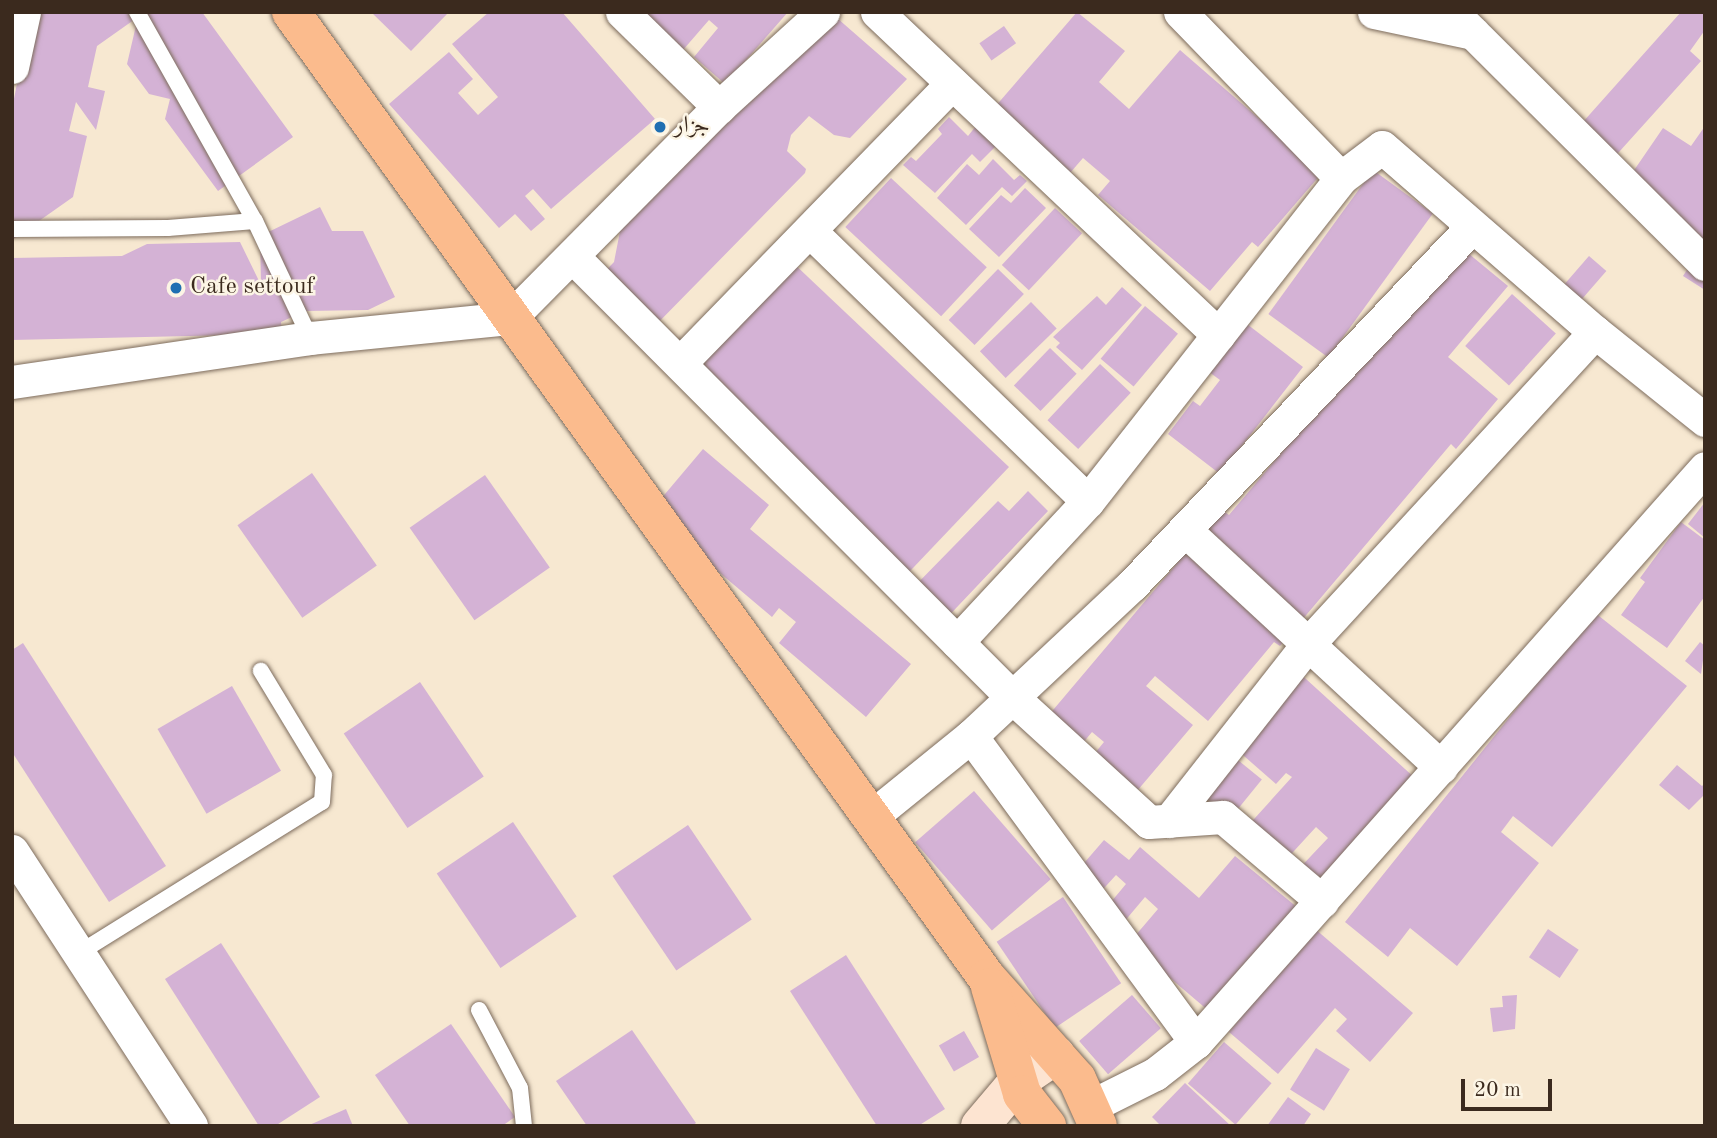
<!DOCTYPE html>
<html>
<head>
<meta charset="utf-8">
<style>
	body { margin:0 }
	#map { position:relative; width:1717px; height:1138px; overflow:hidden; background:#f7e8d1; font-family:"Old Standard TT",Amiri,serif }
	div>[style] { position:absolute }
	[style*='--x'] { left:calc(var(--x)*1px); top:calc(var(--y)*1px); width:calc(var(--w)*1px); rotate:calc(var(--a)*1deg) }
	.building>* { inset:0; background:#d4b2d5; transform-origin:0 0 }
	.roads { filter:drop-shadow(0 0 2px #7d6c5d) drop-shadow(0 0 2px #7d6c5d) }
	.service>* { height:16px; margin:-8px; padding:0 8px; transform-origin:8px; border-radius:8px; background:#fff }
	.minor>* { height:33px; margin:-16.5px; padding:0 16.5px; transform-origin:16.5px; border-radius:16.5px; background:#fff }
	.secondary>* { height:38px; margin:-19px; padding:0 19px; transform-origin:19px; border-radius:19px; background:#fde4d1 }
	.primary>* { height:38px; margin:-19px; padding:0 19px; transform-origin:19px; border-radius:19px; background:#fbbb8d }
	.dots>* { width:19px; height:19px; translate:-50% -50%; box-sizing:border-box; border:4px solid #fcf5e5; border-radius:50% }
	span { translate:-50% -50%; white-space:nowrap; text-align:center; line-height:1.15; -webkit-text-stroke:5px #fcf5e5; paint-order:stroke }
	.poi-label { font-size:24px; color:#3b2a1e }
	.left { translate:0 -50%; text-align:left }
	.frame { position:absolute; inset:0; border:14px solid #3b2a1e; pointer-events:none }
	.scale { position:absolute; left:1461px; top:1079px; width:91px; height:32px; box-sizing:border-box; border:4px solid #3b2a1e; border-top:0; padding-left:9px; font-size:21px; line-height:24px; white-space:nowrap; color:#3b2a1e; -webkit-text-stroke:5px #fcf5e5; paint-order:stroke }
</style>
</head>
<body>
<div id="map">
	<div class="building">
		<i style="clip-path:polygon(31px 12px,202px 12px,293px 137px,218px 191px,165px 119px,170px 99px,149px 94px,127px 64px,138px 17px,97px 46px,88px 87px,105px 91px,96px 130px,76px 102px,69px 131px,87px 136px,73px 197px,12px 240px,12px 109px)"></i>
		<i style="clip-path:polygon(371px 12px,449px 12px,411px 51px)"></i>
		<i style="clip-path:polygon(489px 12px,562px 12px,655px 119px,551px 209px,533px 189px,525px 196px,545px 219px,531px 231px,515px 214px,499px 228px,389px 104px,449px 52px,473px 79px,458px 93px,478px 115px,498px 97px,452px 44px)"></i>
		<i style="clip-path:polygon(639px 12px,788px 12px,725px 84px,694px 57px,718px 28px,709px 20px,683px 50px)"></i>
		<i style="clip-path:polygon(1077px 12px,1125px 51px,1099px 82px,1129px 109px,1180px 50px,1322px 173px,1258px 247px,1252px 242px,1210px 291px,1098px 195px,1110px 181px,1083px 158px,1070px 173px,994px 108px)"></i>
		<i style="clip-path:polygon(1681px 12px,1705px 12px,1705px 30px,1690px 51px,1701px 61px,1601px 172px,1566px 141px)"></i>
		<i style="clip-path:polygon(837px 18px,907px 79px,850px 138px,834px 135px,809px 116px,791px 135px,787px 151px,806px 169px,805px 173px,650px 331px,598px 279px,614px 262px,623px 216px)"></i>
		<i style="left:1004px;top:26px;width:21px;height:30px;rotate:55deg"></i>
		<i style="clip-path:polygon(949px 117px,968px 136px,976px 126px,997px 145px,980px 162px,972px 154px,935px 193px,903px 165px,911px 157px,916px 161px,942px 134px,938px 129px)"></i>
		<i style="clip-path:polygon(1705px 126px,1705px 290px,1683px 276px,1698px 253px,1626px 182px,1663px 128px,1691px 146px)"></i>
		<i style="clip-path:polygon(993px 159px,1014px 180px,1020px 175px,1027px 181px,1012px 196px,1002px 187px,966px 225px,937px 198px,967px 164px,979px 175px)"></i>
		<i style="left:1373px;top:170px;width:74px;height:178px;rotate:36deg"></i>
		<i style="left:891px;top:178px;width:131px;height:67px;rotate:43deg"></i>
		<i style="clip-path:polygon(1025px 188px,1046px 208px,999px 257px,969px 229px,1001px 195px,1011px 203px)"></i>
		<i style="clip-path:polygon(320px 207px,332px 231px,363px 231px,395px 297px,368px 310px,305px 311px,281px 322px,282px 334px,12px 340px,12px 258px,122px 256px,147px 244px,240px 242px,261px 285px,260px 236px)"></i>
		<i style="left:1055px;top:208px;width:37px;height:78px;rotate:43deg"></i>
		<i style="clip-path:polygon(1457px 244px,1508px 286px,1448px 357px,1498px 399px,1456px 449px,1451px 444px,1280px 646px,1274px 642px,1208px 721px,1155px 676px,1146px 686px,1193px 725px,1120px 811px,1077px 775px,1104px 742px,1092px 732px,1082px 744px,1048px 716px,1222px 510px,1229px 515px)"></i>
		<i style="left:1589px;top:256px;width:23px;height:49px;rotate:41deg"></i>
		<i style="clip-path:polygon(790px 260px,1009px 467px,893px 589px,694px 370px)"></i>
		<i style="left:998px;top:269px;width:36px;height:71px;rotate:44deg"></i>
		<i style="clip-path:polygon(1122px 287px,1142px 305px,1082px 370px,1056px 347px,1060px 343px,1053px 337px,1097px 296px,1106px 305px)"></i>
		<i style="left:1512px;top:294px;width:59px;height:70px;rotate:42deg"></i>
		<i style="left:1031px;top:302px;width:37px;height:71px;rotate:46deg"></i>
		<i style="left:1145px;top:306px;width:43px;height:69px;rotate:40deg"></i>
		<i style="clip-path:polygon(1243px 321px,1303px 367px,1220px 474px,1168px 434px,1193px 401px,1200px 406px,1220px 380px,1205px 369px)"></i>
		<i style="left:1050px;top:348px;width:37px;height:52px;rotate:44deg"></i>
		<i style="left:1100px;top:364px;width:42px;height:77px;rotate:43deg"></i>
		<i style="clip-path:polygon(703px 449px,769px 505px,750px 529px,911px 664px,866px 717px,779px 643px,796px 622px,779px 608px,772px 617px,649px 513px)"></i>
		<i style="left:312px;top:473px;width:113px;height:91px;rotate:55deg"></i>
		<i style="left:485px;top:475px;width:113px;height:92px;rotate:55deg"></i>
		<i style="clip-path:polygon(1028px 491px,1048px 511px,940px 625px,907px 594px,998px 501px,1009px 511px)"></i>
		<i style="clip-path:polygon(1705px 502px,1705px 538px,1688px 524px)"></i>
		<i style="clip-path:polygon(1681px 522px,1705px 540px,1705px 596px,1667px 648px,1621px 615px,1645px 582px,1640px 578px)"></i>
		<i style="clip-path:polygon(1594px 612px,1687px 686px,1552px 847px,1513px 816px,1501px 832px,1539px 863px,1457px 966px,1410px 928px,1388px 957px,1345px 922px)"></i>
		<i style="clip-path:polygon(1700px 642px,1705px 646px,1701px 674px,1685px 661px)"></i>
		<i style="clip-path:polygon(23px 643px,166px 866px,109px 902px,12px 752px,12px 650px)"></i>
		<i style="clip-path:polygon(1295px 669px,1416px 779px,1315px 893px,1294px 874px,1328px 838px,1316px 827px,1283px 863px,1245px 829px,1292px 777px,1286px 773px,1276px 784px,1228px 742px)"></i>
		<i style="left:420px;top:682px;width:114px;height:92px;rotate:56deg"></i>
		<i style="left:232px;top:686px;width:98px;height:86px;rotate:60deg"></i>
		<i style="left:1223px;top:748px;width:50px;height:50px;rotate:39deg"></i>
		<i style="clip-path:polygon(1677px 765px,1702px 786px,1705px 783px,1705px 794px,1689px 810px,1659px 785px)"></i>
		<i style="left:974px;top:791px;width:117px;height:78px;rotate:49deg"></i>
		<i style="left:513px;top:822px;width:114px;height:92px;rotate:56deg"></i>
		<i style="left:688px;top:825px;width:114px;height:91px;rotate:56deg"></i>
		<i style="clip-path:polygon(1104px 840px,1129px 860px,1140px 847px,1199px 898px,1235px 856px,1298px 908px,1210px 1012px,1129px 943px,1158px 909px,1145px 897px,1113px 935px,1096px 920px,1126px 884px,1116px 875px,1096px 897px,1072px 877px)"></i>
		<i style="left:1063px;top:897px;width:104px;height:80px;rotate:56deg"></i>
		<i style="clip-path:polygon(1314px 928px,1413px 1013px,1370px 1062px,1336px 1031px,1347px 1019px,1335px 1008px,1278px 1074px,1229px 1032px)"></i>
		<i style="left:1548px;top:929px;width:37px;height:34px;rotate:34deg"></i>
		<i style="clip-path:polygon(221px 943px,320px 1097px,275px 1126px,259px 1126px,165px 979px)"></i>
		<i style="clip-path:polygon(846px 955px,945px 1109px,918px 1126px,877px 1126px,790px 991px)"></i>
		<i style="left:1132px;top:995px;width:44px;height:70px;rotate:49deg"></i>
		<i style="clip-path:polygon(1517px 995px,1515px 1029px,1493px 1032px,1490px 1008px,1503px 1007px,1502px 996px)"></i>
		<i style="clip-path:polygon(451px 1024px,515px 1117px,502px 1126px,410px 1126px,375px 1075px)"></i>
		<i style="clip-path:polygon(632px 1030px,696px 1123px,692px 1126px,587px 1126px,556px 1081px)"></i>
		<i style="left:964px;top:1031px;width:30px;height:29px;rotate:60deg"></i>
		<i style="left:1224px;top:1042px;width:63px;height:55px;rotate:41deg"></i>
		<i style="left:1316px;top:1048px;width:40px;height:49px;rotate:32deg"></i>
		<i style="clip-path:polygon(1185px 1083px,1231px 1126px,1161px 1126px,1152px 1117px)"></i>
		<i style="clip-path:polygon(1288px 1097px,1311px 1114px,1303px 1126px,1267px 1126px)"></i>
		<i style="clip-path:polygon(346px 1109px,353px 1126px,307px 1126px)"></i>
	</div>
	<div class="roads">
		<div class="service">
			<i style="--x:137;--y:12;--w:240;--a:60.6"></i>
			<i style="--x:255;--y:221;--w:129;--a:64.8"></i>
			<i style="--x:12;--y:229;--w:156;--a:-0.4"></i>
			<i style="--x:168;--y:228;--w:87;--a:-4.6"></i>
			<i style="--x:79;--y:953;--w:286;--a:-31.9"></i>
			<i style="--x:322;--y:802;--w:27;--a:-86"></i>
			<i style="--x:324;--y:775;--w:122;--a:-121.2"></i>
			<i style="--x:479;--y:1010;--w:88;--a:62.3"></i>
			<i style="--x:520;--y:1088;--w:38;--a:84"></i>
		</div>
		<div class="minor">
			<i style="--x:622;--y:12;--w:136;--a:44.4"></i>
			<i style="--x:877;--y:12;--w:470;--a:43.4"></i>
			<i style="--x:1180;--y:12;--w:231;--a:45.9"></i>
			<i style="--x:1374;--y:12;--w:101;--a:12"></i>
			<i style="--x:1452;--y:12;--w:357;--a:44.9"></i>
			<i style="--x:12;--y:67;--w:56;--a:-77.7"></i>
			<i style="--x:811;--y:232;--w:386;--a:44.2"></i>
			<i style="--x:572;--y:256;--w:623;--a:45.07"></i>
			<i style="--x:1012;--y:697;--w:185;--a:42.4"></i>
			<i style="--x:1149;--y:822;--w:74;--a:-3.9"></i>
			<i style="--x:1223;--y:817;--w:130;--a:40.3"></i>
			<i style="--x:680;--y:363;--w:390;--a:-45.8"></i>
			<i style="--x:12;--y:382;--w:301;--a:-8.4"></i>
			<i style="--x:310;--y:338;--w:201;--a:-5.7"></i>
			<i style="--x:510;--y:318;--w:297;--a:-45.3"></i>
			<i style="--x:719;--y:107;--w:141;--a:-42.4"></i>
			<i style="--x:1185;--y:530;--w:349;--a:42.8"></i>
			<i style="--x:957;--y:642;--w:192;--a:-47.1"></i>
			<i style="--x:1088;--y:501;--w:410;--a:-51.9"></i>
			<i style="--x:1341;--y:178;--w:51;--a:-37.1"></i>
			<i style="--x:1382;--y:147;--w:282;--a:41"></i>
			<i style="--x:1595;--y:332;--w:141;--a:38.7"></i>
			<i style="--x:971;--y:736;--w:380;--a:53.7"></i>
			<i style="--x:871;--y:817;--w:129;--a:-39"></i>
			<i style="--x:971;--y:736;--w:221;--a:-43.2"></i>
			<i style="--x:1132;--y:585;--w:494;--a:-46.5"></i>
			<i style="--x:1169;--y:821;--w:225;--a:-51.9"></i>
			<i style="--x:1308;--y:644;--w:424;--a:-47.4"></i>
			<i style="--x:12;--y:851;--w:328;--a:56.9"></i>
			<i style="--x:1091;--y:1106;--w:72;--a:-26.6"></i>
			<i style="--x:1155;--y:1074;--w:52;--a:-38"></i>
			<i style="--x:1196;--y:1042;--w:767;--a:-48.43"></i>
		</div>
		<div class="secondary">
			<i style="--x:980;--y:1126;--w:59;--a:-49.8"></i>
			<i style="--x:1018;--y:1081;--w:46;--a:-34.4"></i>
		</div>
		<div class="primary">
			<i style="--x:291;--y:12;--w:1191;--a:54.23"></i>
			<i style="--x:987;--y:978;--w:135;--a:48.3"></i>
			<i style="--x:1077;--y:1079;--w:51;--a:65.9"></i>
			<i style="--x:990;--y:987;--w:112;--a:73.3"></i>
			<i style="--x:1022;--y:1094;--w:41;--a:52"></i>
		</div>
	</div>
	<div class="dots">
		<i style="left:660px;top:127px;background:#1f6fb2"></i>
		<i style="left:176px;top:288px;background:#1f6fb2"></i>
	</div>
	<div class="poi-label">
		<span class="left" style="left:674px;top:127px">جزار</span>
		<span class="left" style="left:190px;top:288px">Cafe settouf</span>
	</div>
	<div class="frame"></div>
	<div class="scale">20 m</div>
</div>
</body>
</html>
